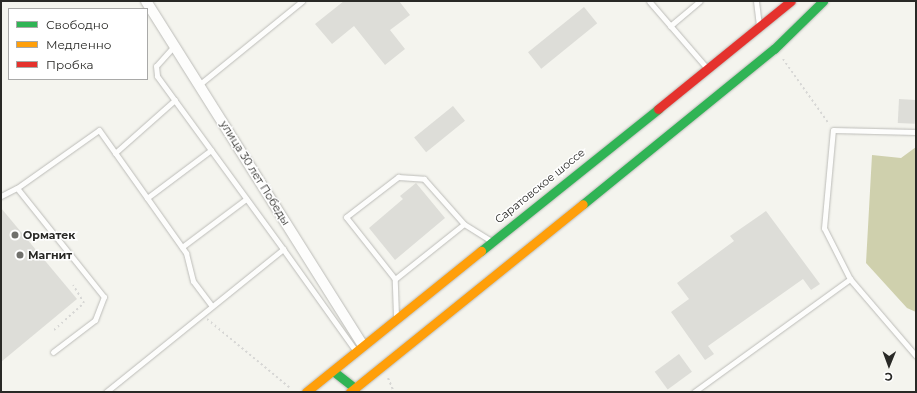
<!DOCTYPE html>
<html>
<head>
<meta charset="utf-8">
<style>
	body { margin:0 }
	#map { position:relative; width:917px; height:393px; overflow:hidden; background:#f4f4ee; font-family:Montserrat,sans-serif }
	div>[style] { position:absolute }
	[style*='--x'] { left:calc(var(--x)*1px); top:calc(var(--y)*1px); width:calc(var(--w)*1px); rotate:calc(var(--a)*1deg) }
	.water>* { inset:0; background:#cfd0ad }
	.building>* { inset:0; background:#ddddd8; transform-origin:0 0 }
	.path>* { height:2px; margin-top:-1px; transform-origin:0; background:repeating-linear-gradient(90deg,#d7d7d5 0 2px,transparent 0 5px) }
	.roads { filter:drop-shadow(0 0 1px #bcbcb8) drop-shadow(0 0 1px #bcbcb8) }
	.lane>* { height:5px; margin:-2.5px; padding:0 2.5px; transform-origin:2.5px; border-radius:2.5px; background:#fdfdfc }
	.street>* { height:10px; margin:-5px; padding:0 5px; transform-origin:5px; border-radius:5px; background:#fdfdfc }
	.fast>* { height:9px; margin:-4.5px; padding:0 4.5px; transform-origin:4.5px; border-radius:4.5px; background:#30b455 }
	.slow>* { height:9px; margin:-4.5px; padding:0 4.5px; transform-origin:4.5px; border-radius:4.5px; background:#ff9f0a }
	.jam>* { height:9px; margin:-4.5px; padding:0 4.5px; transform-origin:4.5px; border-radius:4.5px; background:#e5322d }
	.dots>* { width:11px; height:11px; translate:-50% -50%; box-sizing:border-box; border:2px solid #fff; border-radius:50% }
	span { translate:-50% -50%; white-space:nowrap; text-align:center; line-height:1.15; -webkit-text-stroke:3px #fff; paint-order:stroke }
	.street-label { font-size:11px; color:#292926 }
	.poi-label { font-size:11px; color:#292926; font-weight:700 }
	.left { translate:0 -50%; text-align:left }
	.frame { position:absolute; inset:0; border:2px solid #292926; pointer-events:none }
	.legend { position:absolute; left:8px; top:8px; width:140px; height:72px; box-sizing:border-box; background:#fff; border:1px solid #a9a9a8; margin:0; padding:5px 7px; list-style:none; font-size:12px; color:#292926 }
	.legend li { display:flex; align-items:center; gap:8px; height:20px }
	.legend b { width:20px; border:1px solid #a9a9a8 }
	.north { position:absolute; left:869px; top:345px; width:40px; height:40px; -webkit-text-stroke:3px #fff; paint-order:stroke; rotate:181deg; font-size:11px; font-weight:700; line-height:16px; text-align:center; color:#292926 }
	.north::after { content:''; display:block; margin:auto; width:14px; height:18px; background:#292926; clip-path:polygon(50% 0,100% 100%,50% 72%,0 100%) }
</style>
</head>
<body>
<div id="map">
	<div class="water">
		<i style="clip-path:polygon(916px 147px,916px 312px,907px 308px,866px 263px,872px 155px,901px 158px)"></i>
	</div>
	<div class="building">
		<i style="clip-path:polygon(344px 1px,399px 1px,410px 15px,390px 30px,405px 49px,385px 65px,354px 26px,332px 44px,315px 24px)"></i>
		<i style="left:584px;top:7px;width:21px;height:72px;rotate:51deg"></i>
		<i style="left:899px;top:99px;width:17px;height:24px;rotate:3deg"></i>
		<i style="left:453px;top:106px;width:19px;height:50px;rotate:51deg"></i>
		<i style="clip-path:polygon(416px 183px,445px 218px,395px 260px,369px 228px,403px 199px,400px 196px)"></i>
		<i style="clip-path:polygon(1px 208px,77px 299px,1px 362px)"></i>
		<i style="clip-path:polygon(766px 211px,820px 284px,811px 290px,803px 279px,708px 346px,714px 354px,705px 360px,671px 312px,689px 299px,677px 283px,734px 241px,730px 236px)"></i>
		<i style="left:679px;top:354px;width:22px;height:30px;rotate:54deg"></i>
	</div>
	<div class="path">
		<i style="--x:783;--y:59;--w:80;--a:54.7"></i>
		<i style="--x:207;--y:319;--w:108;--a:39.7"></i>
		<i style="--x:54;--y:330;--w:40;--a:-42"></i>
		<i style="--x:84;--y:303;--w:21;--a:-121"></i>
		<i style="--x:388;--y:378;--w:15;--a:67"></i>
	</div>
	<div class="roads">
		<div class="lane">
			<i style="--x:649;--y:1;--w:87;--a:49.2"></i>
			<i style="--x:756;--y:1;--w:23;--a:83"></i>
			<i style="--x:670;--y:26;--w:39;--a:-40"></i>
			<i style="--x:175;--y:45;--w:28;--a:132"></i>
			<i style="--x:156;--y:66;--w:10;--a:84"></i>
			<i style="--x:157;--y:76;--w:214;--a:53.9"></i>
			<i style="--x:200;--y:84;--w:132;--a:-39.1"></i>
			<i style="--x:115;--y:153;--w:80;--a:-41.5"></i>
			<i style="--x:1;--y:196;--w:18;--a:-27"></i>
			<i style="--x:147;--y:198;--w:80;--a:-36.9"></i>
			<i style="--x:182;--y:247;--w:80;--a:-36.9"></i>
			<i style="--x:395;--y:279;--w:79;--a:-128.3"></i>
			<i style="--x:346;--y:217;--w:66;--a:-37.6"></i>
			<i style="--x:398;--y:177;--w:26;--a:4"></i>
			<i style="--x:424;--y:179;--w:60;--a:48.4"></i>
			<i style="--x:850;--y:279;--w:101;--a:49.4"></i>
			<i style="--x:396;--y:316;--w:37;--a:-92"></i>
			<i style="--x:395;--y:279;--w:88;--a:-38.6"></i>
			<i style="--x:464;--y:224;--w:31;--a:32"></i>
			<i style="--x:53;--y:352;--w:53;--a:-37.3"></i>
			<i style="--x:95;--y:320;--w:25;--a:-69"></i>
			<i style="--x:104;--y:297;--w:139;--a:-128.6"></i>
			<i style="--x:17;--y:188;--w:100;--a:-35.3"></i>
			<i style="--x:99;--y:130;--w:151;--a:54.7"></i>
			<i style="--x:186;--y:253;--w:29;--a:76"></i>
			<i style="--x:193;--y:281;--w:30;--a:53"></i>
			<i style="--x:106;--y:392;--w:228;--a:-38.9"></i>
			<i style="--x:283;--y:249;--w:124;--a:54.5"></i>
			<i style="--x:694;--y:392;--w:193;--a:-35.9"></i>
			<i style="--x:850;--y:279;--w:57;--a:-117"></i>
			<i style="--x:824;--y:228;--w:98;--a:-84.8"></i>
			<i style="--x:833;--y:130;--w:83;--a:1.4"></i>
		</div>
		<div class="street">
			<i style="--x:146;--y:1;--w:407;--a:57.8"></i>
		</div>
		<div class="fast">
			<i style="--x:583;--y:204;--w:246;--a:-39.1"></i>
			<i style="--x:774;--y:49;--w:69;--a:-44.4"></i>
			<i style="--x:481;--y:251;--w:227;--a:-38.7"></i>
			<i style="--x:333;--y:371;--w:28;--a:38"></i>
		</div>
		<div class="slow">
			<i style="--x:306;--y:392;--w:225;--a:-38.9"></i>
			<i style="--x:350;--y:392;--w:299;--a:-38.9"></i>
		</div>
		<div class="jam">
			<i style="--x:658;--y:109;--w:171;--a:-39.1"></i>
		</div>
	</div>
	<div class="dots">
		<i style="left:15px;top:235px;background:#70706c"></i>
		<i style="left:20px;top:255px;background:#70706c"></i>
	</div>
	<div class="street-label">
		<span style="left:255px;top:173px;rotate:58deg">улица 30 лет Победы</span>
		<span style="left:540px;top:186px;rotate:-39deg">Саратовское шоссе</span>
	</div>
	<div class="poi-label">
		<span class="left" style="left:23px;top:235px">Орматек</span>
		<span class="left" style="left:28px;top:255px">Магнит</span>
	</div>
	<div class="frame"></div>
	<ul class="legend">
	<li><b style="height:5px;background:#30b455"></b>Свободно</li>
	<li><b style="height:5px;background:#ff9f0a"></b>Медленно</li>
	<li><b style="height:5px;background:#e5322d"></b>Пробка</li>
	</ul>
	<div class="north">С</div>
</div>
</body>
</html>
